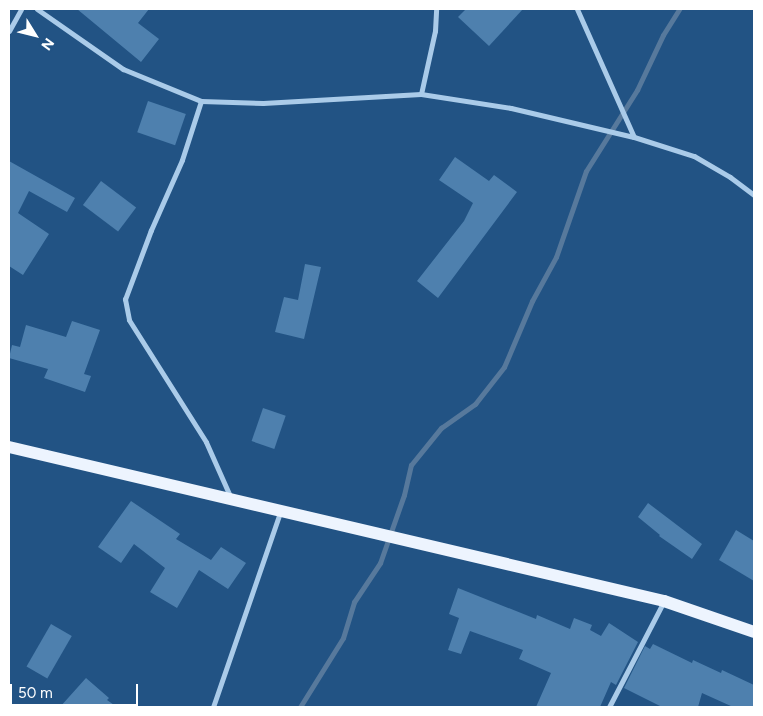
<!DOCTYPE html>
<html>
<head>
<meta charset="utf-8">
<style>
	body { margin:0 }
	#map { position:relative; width:763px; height:716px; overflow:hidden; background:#225384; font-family:Figtree,sans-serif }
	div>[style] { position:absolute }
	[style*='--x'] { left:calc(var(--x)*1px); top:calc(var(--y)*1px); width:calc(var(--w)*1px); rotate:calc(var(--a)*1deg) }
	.stream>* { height:5px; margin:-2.5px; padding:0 2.5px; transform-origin:2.5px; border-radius:2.5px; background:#57799c }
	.building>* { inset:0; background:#4e80ae; transform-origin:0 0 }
	.street>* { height:5px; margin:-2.5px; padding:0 2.5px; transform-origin:2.5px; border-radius:2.5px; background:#aacbe9 }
	.primary>* { height:12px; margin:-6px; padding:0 6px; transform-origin:6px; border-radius:6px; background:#edf4fe }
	span { translate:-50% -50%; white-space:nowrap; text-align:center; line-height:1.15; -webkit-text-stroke:5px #225384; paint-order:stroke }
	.frame { position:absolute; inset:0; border:10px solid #fff; pointer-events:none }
	.north { position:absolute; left:10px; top:10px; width:50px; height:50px; -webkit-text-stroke:4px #225384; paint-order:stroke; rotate:126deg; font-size:14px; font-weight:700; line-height:20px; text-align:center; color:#fff }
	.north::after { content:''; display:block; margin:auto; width:18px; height:22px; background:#fff; clip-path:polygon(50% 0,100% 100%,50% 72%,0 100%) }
	.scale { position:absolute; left:10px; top:684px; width:128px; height:22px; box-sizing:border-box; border:2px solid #fff; border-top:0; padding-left:6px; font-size:15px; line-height:18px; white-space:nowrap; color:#fff; -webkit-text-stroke:4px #225384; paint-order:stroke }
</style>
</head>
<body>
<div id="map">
	<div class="stream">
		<i style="--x:300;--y:707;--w:81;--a:-58.1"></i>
		<i style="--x:343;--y:638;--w:38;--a:-73"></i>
		<i style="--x:354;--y:602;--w:47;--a:-56.3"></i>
		<i style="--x:380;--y:563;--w:72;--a:-70.6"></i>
		<i style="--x:404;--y:495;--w:31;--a:-77"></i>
		<i style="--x:411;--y:465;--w:48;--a:-51"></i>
		<i style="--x:441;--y:428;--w:42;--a:-35.2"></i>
		<i style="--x:475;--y:404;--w:47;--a:-51.9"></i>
		<i style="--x:504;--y:367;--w:72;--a:-67"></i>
		<i style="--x:532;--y:301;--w:50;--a:-61.4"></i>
		<i style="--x:556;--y:257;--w:91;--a:-70.8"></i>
		<i style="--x:586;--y:171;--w:96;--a:-57.8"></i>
		<i style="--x:637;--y:90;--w:61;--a:-64.7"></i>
		<i style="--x:663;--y:35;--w:31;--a:-58"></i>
	</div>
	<div class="building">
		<i style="clip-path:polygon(77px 9px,149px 9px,138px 23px,159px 39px,141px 62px)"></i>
		<i style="clip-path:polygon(466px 9px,523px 9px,489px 46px,458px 17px)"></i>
		<i style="left:148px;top:101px;width:40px;height:33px;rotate:19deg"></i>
		<i style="clip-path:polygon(455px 157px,489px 181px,494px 175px,517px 192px,438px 298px,417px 281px,464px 221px,473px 203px,439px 180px)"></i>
		<i style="clip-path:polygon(9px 161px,75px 198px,67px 212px,29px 191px,18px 213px,49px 234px,23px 275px,9px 266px)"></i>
		<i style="left:101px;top:181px;width:44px;height:30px;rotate:37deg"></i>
		<i style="clip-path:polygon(305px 264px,321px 267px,304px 339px,275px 332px,284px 297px,298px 300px)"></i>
		<i style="clip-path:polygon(72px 321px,100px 330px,84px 374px,91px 376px,85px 392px,44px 378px,48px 369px,9px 358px,12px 345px,20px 347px,26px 325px,66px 337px)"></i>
		<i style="left:263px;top:408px;width:24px;height:35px;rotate:19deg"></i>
		<i style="clip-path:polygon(131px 501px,180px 534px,176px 539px,211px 560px,221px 547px,246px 563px,228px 589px,199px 570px,177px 608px,150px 592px,165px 568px,134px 544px,121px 563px,98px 547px)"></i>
		<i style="clip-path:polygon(648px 503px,702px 544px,692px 559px,659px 536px,660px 535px,638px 517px)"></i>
		<i style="clip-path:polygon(736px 530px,754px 541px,754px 581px,719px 560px)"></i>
		<i style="clip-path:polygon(458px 588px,536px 619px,537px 615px,570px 629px,574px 618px,592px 625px,590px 630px,601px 636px,609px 623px,638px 642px,616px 685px,611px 682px,600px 707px,536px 707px,551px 673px,519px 659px,523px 650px,470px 631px,461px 654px,448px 650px,459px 618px,449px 614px)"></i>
		<i style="left:51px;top:624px;width:24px;height:49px;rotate:30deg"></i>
		<i style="clip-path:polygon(653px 644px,692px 663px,693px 660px,721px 673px,722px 670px,754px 685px,754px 707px,733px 707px,702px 693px,698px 707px,662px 707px,624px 688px,645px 646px,650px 649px)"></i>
		<i style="clip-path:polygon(86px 678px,109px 698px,107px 700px,117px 707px,60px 707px)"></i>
	</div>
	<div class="street">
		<i style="--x:37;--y:9;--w:105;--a:34.9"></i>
		<i style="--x:123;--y:69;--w:84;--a:22.3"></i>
		<i style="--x:201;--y:101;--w:62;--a:1.8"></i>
		<i style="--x:263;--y:103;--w:158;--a:-3.3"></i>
		<i style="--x:421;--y:94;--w:91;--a:8.8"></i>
		<i style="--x:511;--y:108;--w:126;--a:13.3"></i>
		<i style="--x:634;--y:137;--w:63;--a:17.6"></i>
		<i style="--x:694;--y:156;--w:42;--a:30.3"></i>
		<i style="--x:730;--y:177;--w:30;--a:37"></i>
		<i style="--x:577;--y:9;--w:140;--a:66"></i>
		<i style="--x:9;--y:31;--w:25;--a:-61"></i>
		<i style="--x:421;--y:94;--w:65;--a:-77.5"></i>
		<i style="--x:435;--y:31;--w:22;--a:-87"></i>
		<i style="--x:201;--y:101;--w:62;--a:107.9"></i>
		<i style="--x:182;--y:160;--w:77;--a:113.9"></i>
		<i style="--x:151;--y:230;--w:74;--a:110.6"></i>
		<i style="--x:125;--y:299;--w:21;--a:79"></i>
		<i style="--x:129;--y:320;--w:144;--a:57.7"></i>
		<i style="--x:206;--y:442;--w:59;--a:66"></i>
		<i style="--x:213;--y:707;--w:206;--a:-71"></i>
		<i style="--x:609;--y:707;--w:119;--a:-62.6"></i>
	</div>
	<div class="primary">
		<i style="--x:9;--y:447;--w:673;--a:13.23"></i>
		<i style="--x:664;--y:601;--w:95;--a:19"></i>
	</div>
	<div class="frame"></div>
	<div class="north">N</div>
	<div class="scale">50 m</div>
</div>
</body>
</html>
